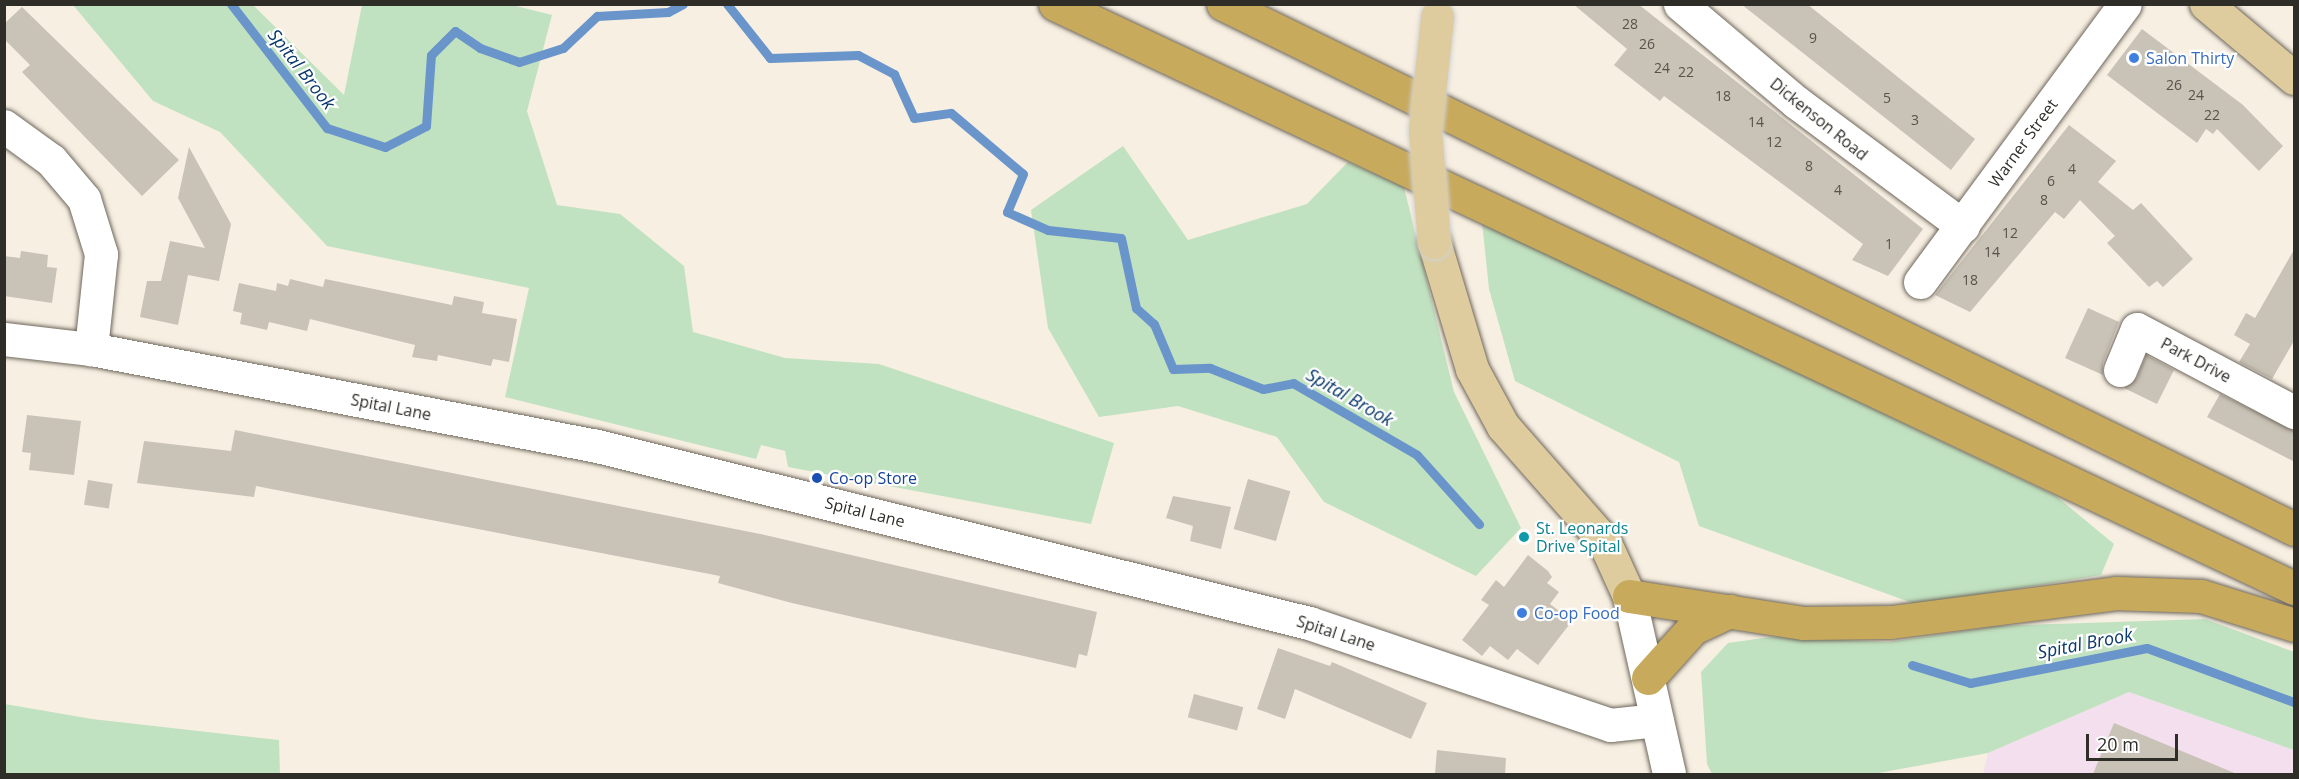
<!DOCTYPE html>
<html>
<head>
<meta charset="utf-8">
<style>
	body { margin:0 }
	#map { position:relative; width:2299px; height:779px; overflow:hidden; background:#f7efe2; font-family:"Open Sans",sans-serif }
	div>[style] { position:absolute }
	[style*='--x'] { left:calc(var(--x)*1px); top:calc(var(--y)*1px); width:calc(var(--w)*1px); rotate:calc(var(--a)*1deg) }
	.industrial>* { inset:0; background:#f3dfee }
	.green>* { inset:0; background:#c1e2c0 }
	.stream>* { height:9px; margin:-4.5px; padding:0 4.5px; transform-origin:4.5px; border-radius:4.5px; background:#6995cb }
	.building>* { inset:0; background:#c9c2b6; transform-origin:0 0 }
	.roads { filter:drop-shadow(0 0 2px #6e675c) drop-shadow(0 0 2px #6e675c) }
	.minor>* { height:33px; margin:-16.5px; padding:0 16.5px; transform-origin:16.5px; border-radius:16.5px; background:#fff }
	.major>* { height:33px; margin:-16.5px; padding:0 16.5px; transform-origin:16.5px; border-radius:16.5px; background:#decc9e }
	.highway>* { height:33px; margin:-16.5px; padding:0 16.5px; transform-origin:16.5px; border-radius:16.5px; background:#c8aa5d }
	.bridges { filter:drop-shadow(0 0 2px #d1d1d0) drop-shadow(0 0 2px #d1d1d0) }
	.major-bridge>* { height:33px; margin:-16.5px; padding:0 16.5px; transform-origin:16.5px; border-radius:16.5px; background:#decc9e }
	.dots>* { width:16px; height:16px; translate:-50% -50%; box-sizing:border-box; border:3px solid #fff; border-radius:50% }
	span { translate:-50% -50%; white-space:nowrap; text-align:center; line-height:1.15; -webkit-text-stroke:4.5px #fff; paint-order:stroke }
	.number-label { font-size:14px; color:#56524c }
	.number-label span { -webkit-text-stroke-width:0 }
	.shop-label { font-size:16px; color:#366cbe }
	.left { translate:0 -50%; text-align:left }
	.street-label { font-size:16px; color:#2f2d28 }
	.transit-label { font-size:16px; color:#164399 }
	.culture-label { font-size:16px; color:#0d838f }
	.water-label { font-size:18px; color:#09386b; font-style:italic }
	.frame { position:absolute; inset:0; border:6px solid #2f2d28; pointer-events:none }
	.scale { position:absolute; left:2086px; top:734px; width:92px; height:27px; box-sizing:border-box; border:3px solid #2f2d28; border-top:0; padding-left:8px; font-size:18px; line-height:21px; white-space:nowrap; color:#2f2d28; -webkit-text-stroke:4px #fff; paint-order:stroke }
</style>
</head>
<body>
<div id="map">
	<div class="industrial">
		<i style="clip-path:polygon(2129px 692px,2294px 750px,2294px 774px,1983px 774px,1988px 753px)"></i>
	</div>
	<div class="green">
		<i style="clip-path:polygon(73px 5px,253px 5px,344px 95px,362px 5px,512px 5px,552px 15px,527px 111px,557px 205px,620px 214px,684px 266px,693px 332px,785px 358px,879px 364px,1114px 443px,1091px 524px,788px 467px,785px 451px,761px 445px,756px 459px,505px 397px,529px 288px,327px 246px,220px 132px,153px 101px)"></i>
		<i style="clip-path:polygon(1123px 146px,1188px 240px,1307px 204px,1348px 162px,1404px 187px,1454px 392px,1521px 528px,1476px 576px,1324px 502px,1277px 437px,1178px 406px,1099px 417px,1048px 328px,1031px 210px)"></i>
		<i style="clip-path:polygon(1482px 222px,2056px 496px,2114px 544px,2101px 575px,1918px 605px,1699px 526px,1679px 462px,1515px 381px,1489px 289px)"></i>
		<i style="clip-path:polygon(2205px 619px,2294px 652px,2294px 750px,2129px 692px,1988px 753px,1873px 774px,1712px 774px,1707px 764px,1701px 672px,1728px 643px,1770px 637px,1888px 642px,1997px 626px)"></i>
		<i style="clip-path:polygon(5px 704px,92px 719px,279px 740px,280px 774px,5px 774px)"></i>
	</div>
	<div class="stream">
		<i style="--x:231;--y:4;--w:157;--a:52.3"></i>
		<i style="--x:327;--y:128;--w:61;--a:18.1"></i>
		<i style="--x:385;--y:147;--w:46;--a:-27.1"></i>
		<i style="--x:426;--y:126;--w:71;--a:-86"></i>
		<i style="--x:431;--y:55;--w:34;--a:-45"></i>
		<i style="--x:455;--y:31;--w:30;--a:34"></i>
		<i style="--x:480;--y:48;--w:41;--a:19.7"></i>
		<i style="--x:519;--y:62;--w:46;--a:-17.7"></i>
		<i style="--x:563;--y:48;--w:47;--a:-43.3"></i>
		<i style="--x:597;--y:16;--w:71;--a:-3.2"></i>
		<i style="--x:668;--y:12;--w:17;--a:-28"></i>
		<i style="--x:727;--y:4;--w:69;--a:51.5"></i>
		<i style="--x:770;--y:58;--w:88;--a:-2"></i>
		<i style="--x:858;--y:55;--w:41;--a:27.8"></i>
		<i style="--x:894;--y:74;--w:48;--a:65.6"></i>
		<i style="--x:914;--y:118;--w:37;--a:-8"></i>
		<i style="--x:951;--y:113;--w:94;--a:40.3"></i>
		<i style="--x:1023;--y:174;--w:41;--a:112.8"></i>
		<i style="--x:1007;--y:212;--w:45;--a:23.7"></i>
		<i style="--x:1048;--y:230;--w:73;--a:6.3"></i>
		<i style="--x:1121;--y:238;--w:72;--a:77.9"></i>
		<i style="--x:1136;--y:308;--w:24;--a:42"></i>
		<i style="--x:1154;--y:324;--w:49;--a:67.1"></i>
		<i style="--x:1173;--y:369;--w:37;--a:-2"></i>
		<i style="--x:1210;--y:368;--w:57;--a:21.6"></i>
		<i style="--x:1263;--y:389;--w:31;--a:-11"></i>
		<i style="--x:1293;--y:383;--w:143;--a:30.1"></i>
		<i style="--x:1417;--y:455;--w:93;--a:48.1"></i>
		<i style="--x:1912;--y:665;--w:61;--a:17.2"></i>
		<i style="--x:1970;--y:683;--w:180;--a:-11.2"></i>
		<i style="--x:2147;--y:648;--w:157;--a:20.2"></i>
	</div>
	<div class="building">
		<i style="clip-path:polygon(1573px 4px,1638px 4px,1923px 229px,1888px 276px,1852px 260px,1863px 244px,1664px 96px,1660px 101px,1614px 65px,1627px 49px)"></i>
		<i style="clip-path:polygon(1741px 4px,1807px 4px,1975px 139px,1951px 170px)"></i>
		<i style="clip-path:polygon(22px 7px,179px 160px,142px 196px,22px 72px,30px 65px,4px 39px,4px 24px)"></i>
		<i style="clip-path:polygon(2142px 29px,2243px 105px,2283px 146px,2259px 171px,2217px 129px,2213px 134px,2206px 129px,2197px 143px,2107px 75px)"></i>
		<i style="clip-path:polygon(2069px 125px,2116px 161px,2098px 182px,2133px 210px,2141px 203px,2193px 259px,2163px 287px,2157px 281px,2149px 287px,2107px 243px,2115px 236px,2080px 200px,2064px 219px,2055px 212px,1970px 312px,1935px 295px)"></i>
		<i style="clip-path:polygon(189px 147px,231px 224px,219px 281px,188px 275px,178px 325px,140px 317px,147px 281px,161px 281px,170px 241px,205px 248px,178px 198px)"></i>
		<i style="clip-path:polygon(2295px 248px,2295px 339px,2272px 379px,2239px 362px,2250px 344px,2234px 335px,2246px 313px,2255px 318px)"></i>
		<i style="clip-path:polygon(21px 251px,48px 255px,47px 267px,57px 268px,52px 303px,4px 296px,4px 256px,20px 258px)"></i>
		<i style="clip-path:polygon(290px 279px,323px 287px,325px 279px,452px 305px,454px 296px,484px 302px,482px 313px,517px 319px,509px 362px,493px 359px,491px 366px,438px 355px,437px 361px,412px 357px,415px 345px,310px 319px,307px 331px,269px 322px,267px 330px,240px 324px,242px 313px,233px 311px,239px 283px,276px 291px,277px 283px,288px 286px)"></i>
		<i style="clip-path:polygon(2088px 308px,2119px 322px,2103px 363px,2103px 375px,2065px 358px)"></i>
		<i style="clip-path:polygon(2146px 355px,2174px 370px,2157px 404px,2124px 388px,2137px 378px)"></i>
		<i style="clip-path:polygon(2220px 394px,2295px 431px,2295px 462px,2207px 417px)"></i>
		<i style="clip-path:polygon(27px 415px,81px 421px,74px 475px,29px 470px,31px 453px,22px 452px)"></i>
		<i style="clip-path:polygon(235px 430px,765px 535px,1097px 612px,1087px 656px,1079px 654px,1076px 668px,792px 603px,718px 583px,720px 576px,256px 486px,254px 497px,137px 483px,144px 441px,231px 451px)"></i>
		<i style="left:1248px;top:479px;width:44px;height:52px;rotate:16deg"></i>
		<i style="left:88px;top:480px;width:25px;height:25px;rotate:9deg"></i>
		<i style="clip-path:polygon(1173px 496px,1231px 507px,1221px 549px,1190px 541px,1193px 526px,1166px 518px)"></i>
		<i style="clip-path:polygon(1528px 555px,1548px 571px,1552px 577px,1547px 583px,1559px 592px,1550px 604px,1572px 621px,1538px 665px,1517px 649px,1508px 660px,1490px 646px,1482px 656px,1462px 640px,1489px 605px,1481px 600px,1496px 580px,1504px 587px)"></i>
		<i style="clip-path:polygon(1278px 648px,1330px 666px,1332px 662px,1427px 703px,1411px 739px,1295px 689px,1285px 719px,1257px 709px)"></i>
		<i style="left:1194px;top:694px;width:51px;height:24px;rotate:15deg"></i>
		<i style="clip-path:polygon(2114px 723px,2237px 774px,2093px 774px)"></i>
		<i style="clip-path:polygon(1437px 750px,1506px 758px,1505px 774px,1435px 774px)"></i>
	</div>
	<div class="roads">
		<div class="minor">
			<i style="--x:1680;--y:4;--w:152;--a:40.2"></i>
			<i style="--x:1796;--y:102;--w:208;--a:36.6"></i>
			<i style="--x:4;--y:126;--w:58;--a:35.9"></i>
			<i style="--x:51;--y:160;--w:51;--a:49.8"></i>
			<i style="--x:84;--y:199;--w:58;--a:72.8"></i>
			<i style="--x:101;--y:254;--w:96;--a:96"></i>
			<i style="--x:1920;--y:282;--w:345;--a:-53.6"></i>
			<i style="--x:4;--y:339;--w:88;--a:6.6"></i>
			<i style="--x:91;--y:349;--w:515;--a:10.85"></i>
			<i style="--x:597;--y:446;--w:734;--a:13.96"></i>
			<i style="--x:1309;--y:623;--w:318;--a:18.7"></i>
			<i style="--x:1610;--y:725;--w:47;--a:-6.1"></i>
			<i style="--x:2120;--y:370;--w:44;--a:-67.5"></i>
			<i style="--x:2137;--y:329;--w:178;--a:27.9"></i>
			<i style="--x:1629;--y:596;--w:182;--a:77.3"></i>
		</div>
		<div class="major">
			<i style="--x:2206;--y:4;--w:115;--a:40.1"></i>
			<i style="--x:1434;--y:242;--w:133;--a:73.3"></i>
			<i style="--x:1472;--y:369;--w:65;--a:61.5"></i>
			<i style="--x:1503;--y:426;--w:153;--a:48.7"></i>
			<i style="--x:1604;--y:541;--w:60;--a:65.6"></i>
		</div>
		<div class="highway">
			<i style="--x:1055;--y:4;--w:1370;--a:25.24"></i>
			<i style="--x:1223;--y:4;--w:1193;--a:26.11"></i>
			<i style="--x:1629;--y:596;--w:177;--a:8.8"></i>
			<i style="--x:1804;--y:623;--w:87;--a:-0.7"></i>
			<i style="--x:1891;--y:622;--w:227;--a:-7.3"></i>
			<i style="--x:2116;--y:593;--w:85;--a:2"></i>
			<i style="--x:2201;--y:596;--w:97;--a:17.3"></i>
			<i style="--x:1648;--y:678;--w:67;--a:-48"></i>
			<i style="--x:1693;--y:628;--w:41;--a:-24.7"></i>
		</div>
	</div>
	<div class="bridges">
		<div class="major-bridge">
			<i style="--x:1434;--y:242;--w:112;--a:-94.6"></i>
			<i style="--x:1425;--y:130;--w:114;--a:-83.9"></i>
		</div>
	</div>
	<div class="dots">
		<i style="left:2134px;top:58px;background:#3f7fe0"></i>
		<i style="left:817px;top:478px;background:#1a4fb4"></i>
		<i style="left:1524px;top:537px;background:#0f9aa8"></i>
		<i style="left:1522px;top:613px;background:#3f7fe0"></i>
	</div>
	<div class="number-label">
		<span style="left:1630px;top:24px">28</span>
		<span style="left:1813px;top:38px">9</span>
		<span style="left:1647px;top:44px">26</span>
		<span style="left:1662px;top:68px">24</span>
		<span style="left:1686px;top:72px">22</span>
		<span style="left:2174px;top:85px">26</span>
		<span style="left:2196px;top:95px">24</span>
		<span style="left:1723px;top:96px">18</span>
		<span style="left:1887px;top:98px">5</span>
		<span style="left:2212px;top:115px">22</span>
		<span style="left:1915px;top:120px">3</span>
		<span style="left:1756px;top:122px">14</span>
		<span style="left:1774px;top:142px">12</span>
		<span style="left:1809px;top:166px">8</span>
		<span style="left:2072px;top:169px">4</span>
		<span style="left:2051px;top:181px">6</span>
		<span style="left:1838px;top:190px">4</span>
		<span style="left:2044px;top:200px">8</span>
		<span style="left:2010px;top:233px">12</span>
		<span style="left:1889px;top:244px">1</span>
		<span style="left:1992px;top:252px">14</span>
		<span style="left:1970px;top:280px">18</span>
	</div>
	<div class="shop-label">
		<span class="left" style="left:2146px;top:58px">Salon Thirty</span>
		<span class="left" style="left:1534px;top:613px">Co-op Food</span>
	</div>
	<div class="street-label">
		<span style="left:1819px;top:119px;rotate:39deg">Dickenson Road</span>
		<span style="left:2023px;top:143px;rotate:-54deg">Warner Street</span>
		<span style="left:2196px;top:360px;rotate:28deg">Park Drive</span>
		<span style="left:391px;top:407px;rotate:11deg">Spital Lane</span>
		<span style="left:865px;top:512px;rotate:14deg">Spital Lane</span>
		<span style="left:1336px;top:633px;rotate:18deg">Spital Lane</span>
	</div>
	<div class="transit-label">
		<span class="left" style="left:829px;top:478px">Co-op Store</span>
	</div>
	<div class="culture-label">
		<span class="left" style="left:1536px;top:537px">St. Leonards<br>Drive Spital</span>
	</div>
	<div class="water-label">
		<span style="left:302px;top:69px;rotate:52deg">Spital Brook</span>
		<span style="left:1350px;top:397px;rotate:30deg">Spital Brook</span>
		<span style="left:2085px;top:643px;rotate:-11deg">Spital Brook</span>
	</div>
	<div class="frame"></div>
	<div class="scale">20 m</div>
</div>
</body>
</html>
